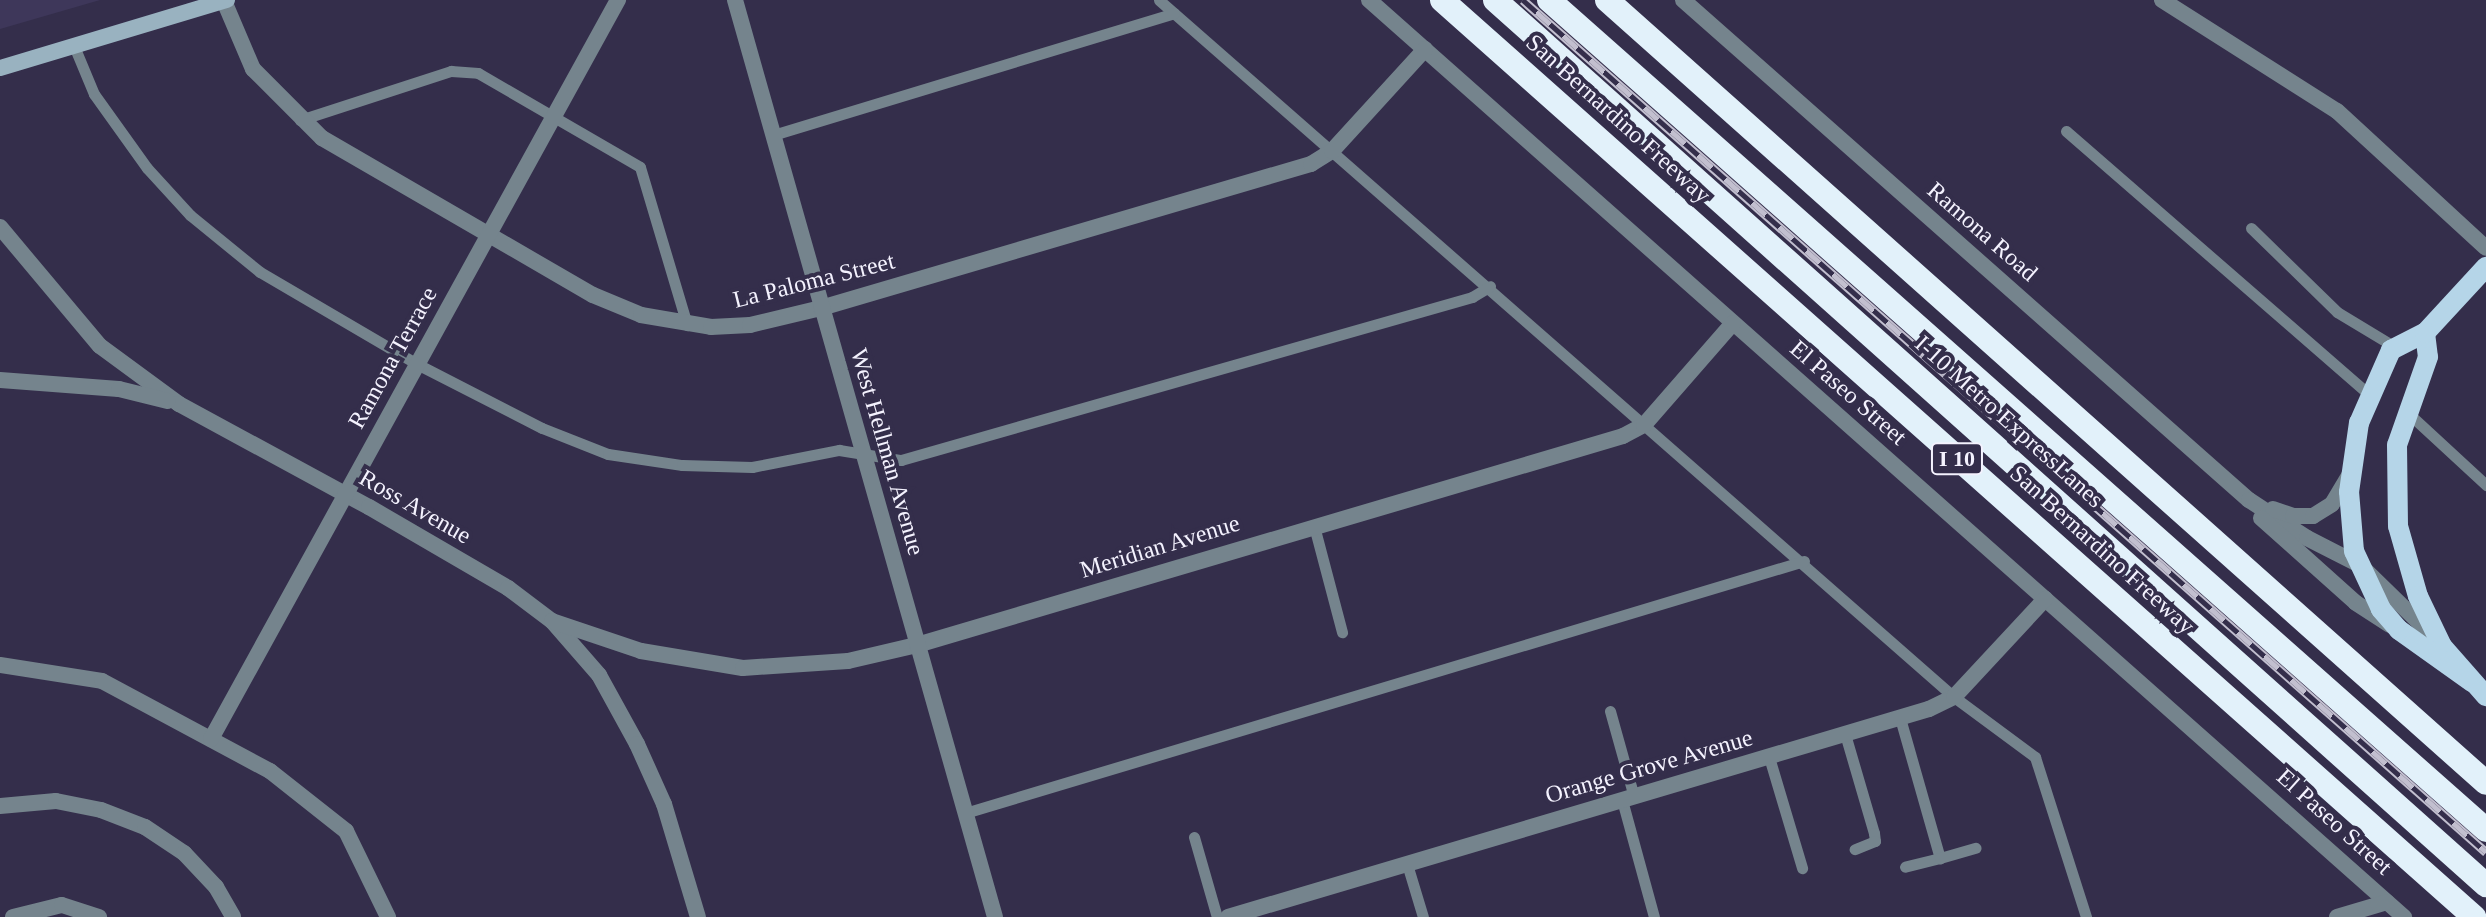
<!DOCTYPE html>
<html>
<head>
<meta charset="utf-8">
<style>
	body { margin:0 }
	#map { position:relative; width:2486px; height:917px; overflow:hidden; background:#342e4b; font-family:Georgia,serif }
	div>[style] { position:absolute }
	[style*='--x'] { left:calc(var(--x)*1px); top:calc(var(--y)*1px); width:calc(var(--w)*1px); rotate:calc(var(--a)*1deg) }
	.built>* { inset:0; background:#3e375a }
	.service>* { height:11px; margin:-5.5px; padding:0 5.5px; transform-origin:5.5px; border-radius:5.5px; background:#75848d }
	.minor>* { height:16px; margin:-8px; padding:0 8px; transform-origin:8px; border-radius:8px; background:#75848d }
	.tertiary>* { height:16px; margin:-8px; padding:0 8px; transform-origin:8px; border-radius:8px; background:#75848d }
	.secondary>* { height:16px; margin:-8px; padding:0 8px; transform-origin:8px; border-radius:8px; background:#99b2c0 }
	.primary>* { height:20px; margin:-10px; padding:0 10px; transform-origin:10px; border-radius:10px; background:#b5d5e8 }
	.motorway>* { height:24px; margin:-12px; padding:0 12px; transform-origin:12px; border-radius:12px; background:#e2f1fa }
	.rail>* { height:9px; margin-top:-4.5px; transform-origin:0; background:repeating-linear-gradient(90deg,#342e4b 0 18px,#c2bfcf 0 36px); box-sizing:border-box; border-block:2px solid #c2bfcf }
	span { translate:-50% -50%; white-space:nowrap; text-align:center; line-height:1.15; -webkit-text-stroke:8px #342e4b; paint-order:stroke }
	.shield-label span { padding:2px 6px; background:#342e4b; border:2px solid; border-radius:6px; -webkit-text-stroke-width:0 }
	.shield-label { font-size:22px; color:#f4f2fe; font-weight:700 }
	.street-label { font-size:24px; color:#f4f2fe }
</style>
</head>
<body>
<div id="map">
	<div class="built">
		<i style="clip-path:polygon(0 0,100px 0,0 29px)"></i>
	</div>
	<div class="service">
		<i style="--x:1159;--y:0;--w:1057;--a:41.24"></i>
		<i style="--x:1954;--y:697;--w:101;--a:36.5"></i>
		<i style="--x:2035;--y:757;--w:168;--a:72.3"></i>
		<i style="--x:74;--y:46;--w:52;--a:67.4"></i>
		<i style="--x:94;--y:94;--w:91;--a:54.4"></i>
		<i style="--x:147;--y:168;--w:64;--a:47.5"></i>
		<i style="--x:190;--y:215;--w:90;--a:39.2"></i>
		<i style="--x:260;--y:272;--w:182;--a:30.4"></i>
		<i style="--x:417;--y:364;--w:140;--a:27.1"></i>
		<i style="--x:542;--y:428;--w:71;--a:21.5"></i>
		<i style="--x:608;--y:454;--w:75;--a:8.5"></i>
		<i style="--x:682;--y:465;--w:70;--a:1.6"></i>
		<i style="--x:752;--y:467;--w:89;--a:-11.1"></i>
		<i style="--x:839;--y:450;--w:63;--a:9.2"></i>
		<i style="--x:901;--y:460;--w:594;--a:-15.93"></i>
		<i style="--x:1472;--y:297;--w:21;--a:-31"></i>
		<i style="--x:300;--y:120;--w:159;--a:-18"></i>
		<i style="--x:451;--y:71;--w:27;--a:4"></i>
		<i style="--x:478;--y:73;--w:187;--a:30.1"></i>
		<i style="--x:640;--y:167;--w:165;--a:73.4"></i>
		<i style="--x:2066;--y:131;--w:401;--a:41"></i>
		<i style="--x:773;--y:135;--w:419;--a:-16.9"></i>
		<i style="--x:2251;--y:228;--w:120;--a:44.3"></i>
		<i style="--x:2337;--y:312;--w:68;--a:31.1"></i>
		<i style="--x:2407;--y:412;--w:108;--a:42.7"></i>
		<i style="--x:1314;--y:526;--w:110;--a:75.2"></i>
		<i style="--x:1610;--y:711;--w:89;--a:74.4"></i>
		<i style="--x:1900;--y:718;--w:146;--a:74.1"></i>
		<i style="--x:1940;--y:858;--w:36;--a:166"></i>
		<i style="--x:1845;--y:734;--w:103;--a:73.7"></i>
		<i style="--x:1874;--y:833;--w:8;--a:83"></i>
		<i style="--x:1875;--y:841;--w:22;--a:158"></i>
		<i style="--x:1769;--y:757;--w:116;--a:73.4"></i>
		<i style="--x:1622;--y:800;--w:121;--a:74.7"></i>
		<i style="--x:965;--y:813;--w:876;--a:-16.72"></i>
		<i style="--x:1194;--y:837;--w:83;--a:74"></i>
		<i style="--x:1940;--y:858;--w:37;--a:-16"></i>
		<i style="--x:1407;--y:864;--w:55;--a:73.2"></i>
	</div>
	<div class="minor">
		<i style="--x:1369;--y:0;--w:1383;--a:41.54"></i>
		<i style="--x:1683;--y:0;--w:755;--a:41.46"></i>
		<i style="--x:2249;--y:500;--w:69;--a:33.2"></i>
		<i style="--x:2307;--y:538;--w:59;--a:27"></i>
		<i style="--x:2360;--y:565;--w:102;--a:44.2"></i>
		<i style="--x:2162;--y:0;--w:207;--a:32.4"></i>
		<i style="--x:2337;--y:111;--w:202;--a:42.6"></i>
		<i style="--x:224;--y:1;--w:74;--a:66.9"></i>
		<i style="--x:253;--y:69;--w:98;--a:45"></i>
		<i style="--x:322;--y:138;--w:313;--a:30.1"></i>
		<i style="--x:593;--y:295;--w:52;--a:22.6"></i>
		<i style="--x:641;--y:315;--w:71;--a:9.7"></i>
		<i style="--x:711;--y:327;--w:39;--a:-3"></i>
		<i style="--x:750;--y:325;--w:73;--a:-13.5"></i>
		<i style="--x:821;--y:308;--w:511;--a:-16.38"></i>
		<i style="--x:1311;--y:164;--w:25;--a:-32"></i>
		<i style="--x:1332;--y:151;--w:138;--a:-47.6"></i>
		<i style="--x:0;--y:227;--w:155;--a:50"></i>
		<i style="--x:100;--y:346;--w:98;--a:36.3"></i>
		<i style="--x:179;--y:404;--w:216;--a:28.5"></i>
		<i style="--x:369;--y:507;--w:161;--a:30.2"></i>
		<i style="--x:508;--y:588;--w:55;--a:36.9"></i>
		<i style="--x:552;--y:621;--w:72;--a:49"></i>
		<i style="--x:599;--y:675;--w:79;--a:61.2"></i>
		<i style="--x:637;--y:744;--w:66;--a:65.8"></i>
		<i style="--x:664;--y:804;--w:118;--a:73.3"></i>
		<i style="--x:0;--y:380;--w:119;--a:4.3"></i>
		<i style="--x:119;--y:389;--w:50;--a:13.8"></i>
		<i style="--x:2273;--y:509;--w:21;--a:19"></i>
		<i style="--x:2293;--y:516;--w:20;--a:0"></i>
		<i style="--x:2313;--y:516;--w:22;--a:-32"></i>
		<i style="--x:2332;--y:504;--w:33;--a:-59"></i>
		<i style="--x:2261;--y:518;--w:127;--a:41.8"></i>
		<i style="--x:2356;--y:603;--w:40;--a:32.9"></i>
		<i style="--x:552;--y:621;--w:94;--a:18.6"></i>
		<i style="--x:641;--y:651;--w:103;--a:9.5"></i>
		<i style="--x:743;--y:668;--w:105;--a:-3.8"></i>
		<i style="--x:848;--y:661;--w:71;--a:-13.1"></i>
		<i style="--x:917;--y:645;--w:736;--a:-16.49"></i>
		<i style="--x:1623;--y:436;--w:24;--a:-28"></i>
		<i style="--x:1644;--y:425;--w:135;--a:-48.9"></i>
		<i style="--x:0;--y:665;--w:103;--a:8.9"></i>
		<i style="--x:102;--y:681;--w:191;--a:28.2"></i>
		<i style="--x:270;--y:771;--w:97;--a:38.3"></i>
		<i style="--x:346;--y:831;--w:96;--a:64"></i>
		<i style="--x:211;--y:739;--w:844;--a:-61.16"></i>
		<i style="--x:0;--y:806;--w:56;--a:-5.1"></i>
		<i style="--x:56;--y:801;--w:46;--a:11.3"></i>
		<i style="--x:101;--y:810;--w:47;--a:21.1"></i>
		<i style="--x:145;--y:827;--w:47;--a:33.7"></i>
		<i style="--x:184;--y:853;--w:47;--a:46.7"></i>
		<i style="--x:216;--y:887;--w:34;--a:60"></i>
		<i style="--x:13;--y:917;--w:50;--a:-13.8"></i>
		<i style="--x:62;--y:905;--w:39;--a:18"></i>
		<i style="--x:1228;--y:917;--w:731;--a:-16.53"></i>
		<i style="--x:1929;--y:709;--w:28;--a:-26"></i>
		<i style="--x:1954;--y:697;--w:134;--a:-47.1"></i>
		<i style="--x:2337;--y:917;--w:52;--a:-16.7"></i>
	</div>
	<div class="tertiary">
		<i style="--x:735;--y:0;--w:953;--a:74.17"></i>
	</div>
	<div class="secondary">
		<i style="--x:0;--y:68;--w:237;--a:-16.7"></i>
	</div>
	<div class="primary">
		<i style="--x:2425;--y:333;--w:24;--a:83"></i>
		<i style="--x:2428;--y:357;--w:93;--a:109.4"></i>
		<i style="--x:2397;--y:445;--w:81;--a:89.3"></i>
		<i style="--x:2398;--y:526;--w:73;--a:74.1"></i>
		<i style="--x:2418;--y:596;--w:55;--a:64.4"></i>
		<i style="--x:2442;--y:646;--w:67;--a:48.7"></i>
		<i style="--x:2472;--y:682;--w:90;--a:-144.5"></i>
		<i style="--x:2399;--y:630;--w:28;--a:-131"></i>
		<i style="--x:2381;--y:609;--w:64;--a:-115"></i>
		<i style="--x:2354;--y:551;--w:59;--a:-94.8"></i>
		<i style="--x:2349;--y:492;--w:70;--a:-81.8"></i>
		<i style="--x:2359;--y:423;--w:80;--a:-66.3"></i>
		<i style="--x:2391;--y:350;--w:38;--a:-27"></i>
		<i style="--x:2425;--y:333;--w:90;--a:-47.3"></i>
	</div>
	<div class="motorway">
		<i style="--x:1442;--y:0;--w:1381;--a:41.62"></i>
		<i style="--x:1495;--y:0;--w:1329;--a:41.77"></i>
		<i style="--x:1549;--y:0;--w:1252;--a:41.53"></i>
		<i style="--x:1607;--y:0;--w:1177;--a:41.69"></i>
	</div>
	<div class="rail">
		<i style="--x:1523;--y:0;--w:1286;--a:41.5"></i>
	</div>
	<div class="shield-label">
		<span style="left:1957px;top:459px">I 10</span>
	</div>
	<div class="street-label">
		<span style="left:1618px;top:119px;rotate:42deg">San Bernardino Freeway</span>
		<span style="left:1982px;top:232px;rotate:41deg">Ramona Road</span>
		<span style="left:814px;top:281px;rotate:-14deg">La Paloma Street</span>
		<span style="left:393px;top:358px;rotate:-61deg">Ramona Terrace</span>
		<span style="left:1848px;top:393px;rotate:41deg">El Paseo Street</span>
		<span style="left:2009px;top:422px;rotate:42deg">I-10 Metro ExpressLanes</span>
		<span style="left:887px;top:452px;rotate:74deg">West Hellman Avenue</span>
		<span style="left:415px;top:507px;rotate:30deg">Ross Avenue</span>
		<span style="left:1160px;top:547px;rotate:-17deg">Meridian Avenue</span>
		<span style="left:2102px;top:550px;rotate:42deg">San Bernardino Freeway</span>
		<span style="left:1649px;top:767px;rotate:-16deg">Orange Grove Avenue</span>
		<span style="left:2334px;top:822px;rotate:42deg">El Paseo Street</span>
	</div>
</div>
</body>
</html>
